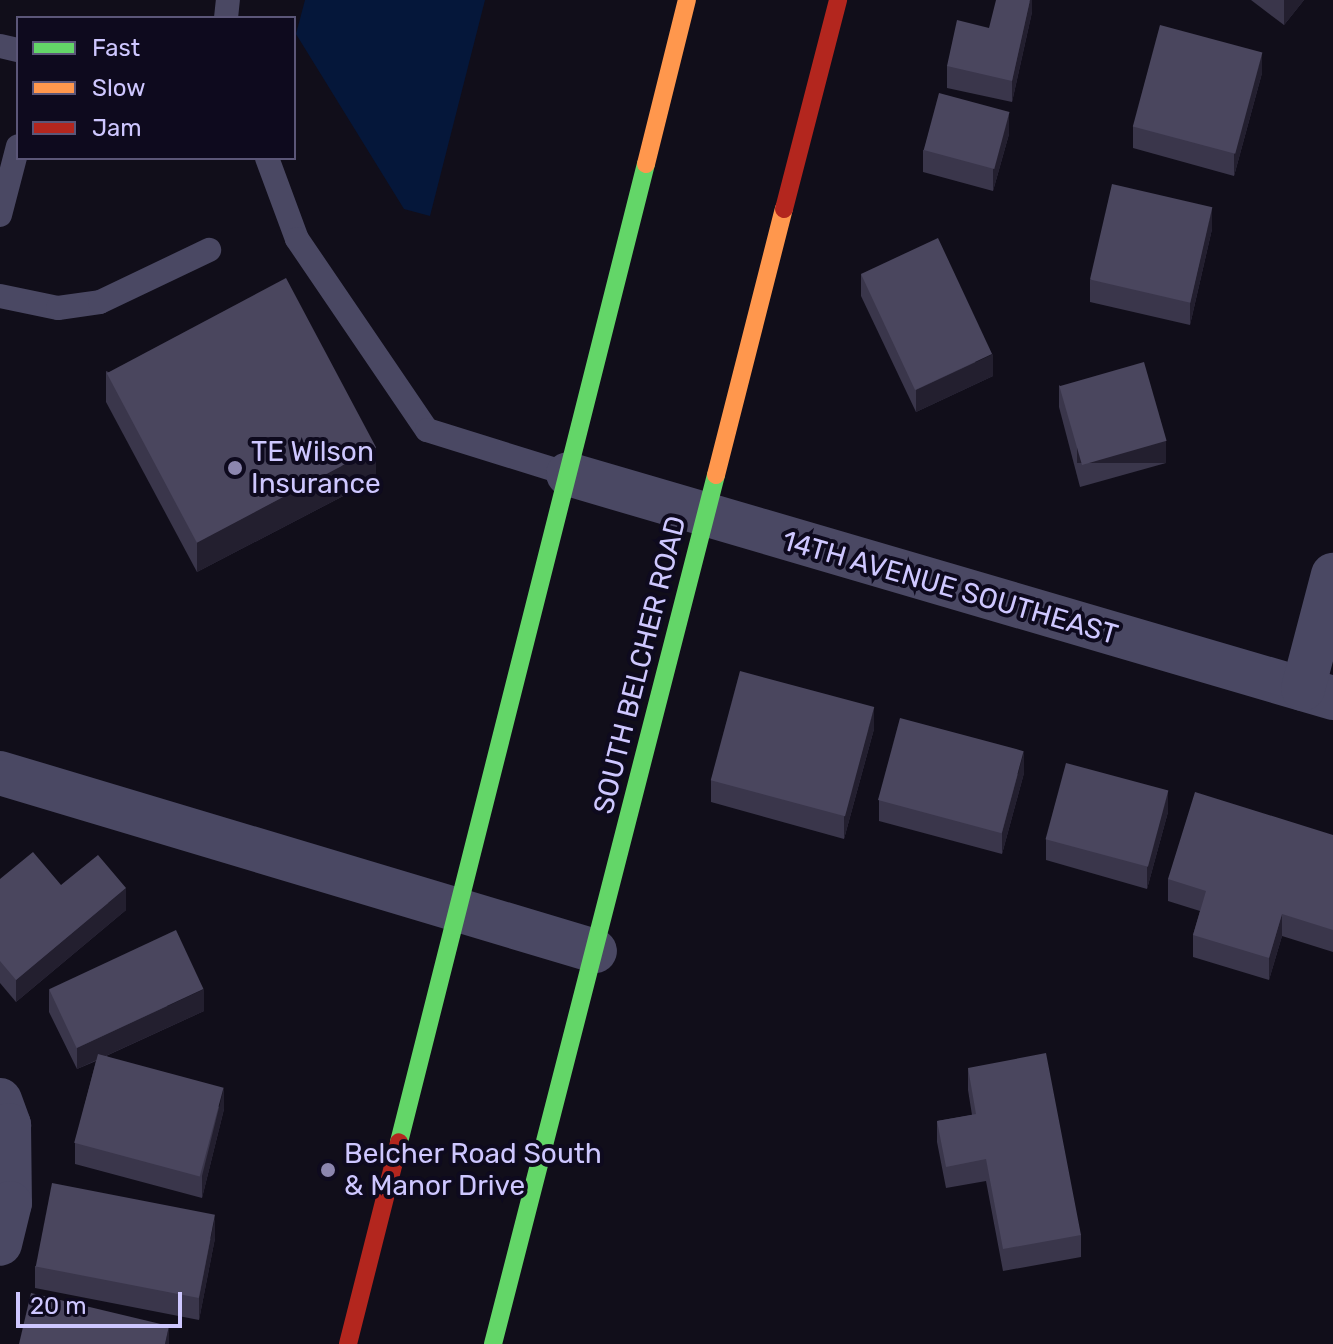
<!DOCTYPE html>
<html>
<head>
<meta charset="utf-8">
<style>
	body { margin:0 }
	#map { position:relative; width:1333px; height:1344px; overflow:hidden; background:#110e1a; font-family:Rubik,sans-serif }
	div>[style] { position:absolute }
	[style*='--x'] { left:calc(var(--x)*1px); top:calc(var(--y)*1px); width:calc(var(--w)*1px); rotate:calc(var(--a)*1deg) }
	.water>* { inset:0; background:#05173a }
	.lane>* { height:24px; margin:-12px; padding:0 12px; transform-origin:12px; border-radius:12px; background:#4a4863 }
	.street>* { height:44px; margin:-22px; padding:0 22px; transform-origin:22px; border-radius:22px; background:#4a4863 }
	.fast>* { height:18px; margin:-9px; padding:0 9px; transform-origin:9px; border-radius:9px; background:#63d668 }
	.slow>* { height:18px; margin:-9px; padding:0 9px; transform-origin:9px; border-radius:9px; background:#ff974d }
	.jam>* { height:18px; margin:-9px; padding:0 9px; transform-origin:9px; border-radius:9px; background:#b3261e }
	.wall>* { inset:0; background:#3a364b }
	.shaded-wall>* { inset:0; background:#231f2f; transform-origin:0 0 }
	.building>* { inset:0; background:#4a465e; transform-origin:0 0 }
	.dots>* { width:22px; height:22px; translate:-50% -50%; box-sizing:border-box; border:4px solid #0e0a1e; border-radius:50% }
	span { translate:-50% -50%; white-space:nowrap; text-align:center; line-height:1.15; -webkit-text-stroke:8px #0e0a1e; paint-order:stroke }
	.poi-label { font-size:28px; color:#cec7ff }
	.left { translate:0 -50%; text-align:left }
	.street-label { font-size:28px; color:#cec7ff }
	.legend { position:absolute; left:16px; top:16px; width:280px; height:144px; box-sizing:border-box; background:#0e0a1e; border:2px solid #5b5678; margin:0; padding:10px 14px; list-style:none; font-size:24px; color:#cec7ff }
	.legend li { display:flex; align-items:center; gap:16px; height:40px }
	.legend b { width:40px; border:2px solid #5b5678 }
	.scale { position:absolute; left:16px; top:1292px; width:166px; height:36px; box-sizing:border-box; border:4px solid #cec7ff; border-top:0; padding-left:10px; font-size:24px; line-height:28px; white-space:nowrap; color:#cec7ff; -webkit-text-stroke:6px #0e0a1e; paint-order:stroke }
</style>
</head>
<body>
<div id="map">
	<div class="water">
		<i style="clip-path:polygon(305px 0,485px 0,430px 216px,404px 209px,296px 34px)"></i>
	</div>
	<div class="lane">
		<i style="--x:226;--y:18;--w:18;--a:-84"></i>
		<i style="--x:0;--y:46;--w:18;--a:13"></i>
		<i style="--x:267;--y:158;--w:86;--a:69.7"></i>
		<i style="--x:297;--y:239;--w:231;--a:55.8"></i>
		<i style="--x:427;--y:430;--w:148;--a:17.3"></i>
		<i style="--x:0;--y:215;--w:71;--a:-75.4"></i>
		<i style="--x:0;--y:296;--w:59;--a:11.7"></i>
		<i style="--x:58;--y:308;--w:42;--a:-8.1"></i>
		<i style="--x:100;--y:302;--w:121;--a:-25.5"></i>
	</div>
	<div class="street">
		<i style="--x:568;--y:474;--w:797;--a:16.32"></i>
		<i style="--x:1303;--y:689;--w:118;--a:-75.3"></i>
		<i style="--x:0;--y:773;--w:621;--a:16.66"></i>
		<i style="--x:0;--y:1100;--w:27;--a:70"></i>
		<i style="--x:9;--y:1125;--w:78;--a:89.3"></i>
		<i style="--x:10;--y:1203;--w:42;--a:103.7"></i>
	</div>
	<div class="fast">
		<i style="--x:399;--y:1142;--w:1009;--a:-75.83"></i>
		<i style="--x:493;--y:1344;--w:897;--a:-75.61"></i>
	</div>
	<div class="slow">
		<i style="--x:646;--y:164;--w:169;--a:-76"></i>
		<i style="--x:716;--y:475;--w:275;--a:-75.7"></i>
	</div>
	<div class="jam">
		<i style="--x:784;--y:209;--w:216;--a:-75.5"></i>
		<i style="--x:348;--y:1344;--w:208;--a:-75.8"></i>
	</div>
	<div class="wall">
		<i style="clip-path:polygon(1032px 0,1032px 12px,1012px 102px,947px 88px,947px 66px,989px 28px)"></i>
		<i style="clip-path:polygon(1251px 0,1304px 0,1284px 25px)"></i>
		<i style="clip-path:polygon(1262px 73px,1234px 176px,1133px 148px,1133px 126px)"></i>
		<i style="clip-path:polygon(1009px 134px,993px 191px,923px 172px,923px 150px)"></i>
		<i style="clip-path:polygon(1212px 229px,1190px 325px,1090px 302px,1090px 280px)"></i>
		<i style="clip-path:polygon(861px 274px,993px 376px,916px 412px,861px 296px)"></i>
		<i style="clip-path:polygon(106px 371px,376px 479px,197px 572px,106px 402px)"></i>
		<i style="clip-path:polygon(1059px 385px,1166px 463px,1080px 487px,1059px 407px)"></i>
		<i style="clip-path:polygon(874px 729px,844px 839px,711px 802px,711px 780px)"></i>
		<i style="clip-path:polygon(1024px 773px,1002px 854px,879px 821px,879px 800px)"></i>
		<i style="clip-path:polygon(1168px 812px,1147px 889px,1046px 860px,1046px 839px)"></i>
		<i style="clip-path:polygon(1333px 835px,1333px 952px,1282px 936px,1269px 980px,1193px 957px,1193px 935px,1200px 911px,1168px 901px,1168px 879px)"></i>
		<i style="clip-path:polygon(0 879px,61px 885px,126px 910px,16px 1002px,0 983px)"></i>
		<i style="clip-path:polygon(49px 990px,204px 1011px,106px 1056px,224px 1109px,202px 1198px,75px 1164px,75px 1143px,96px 1061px,77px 1069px,49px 1012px)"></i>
		<i style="clip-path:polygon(968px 1068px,1081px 1235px,1081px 1257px,1003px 1271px,986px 1181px,946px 1188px,937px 1142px,937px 1121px,972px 1115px,968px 1090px)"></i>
		<i style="clip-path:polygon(215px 1238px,199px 1320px,35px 1288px,35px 1266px)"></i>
	</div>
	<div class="shaded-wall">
		<i style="clip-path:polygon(1030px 0,1032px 0,1032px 12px,1012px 102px,1012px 81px)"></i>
		<i style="clip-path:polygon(1284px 0,1304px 0,1284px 25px)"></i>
		<i style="clip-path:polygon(1262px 52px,1262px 73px,1234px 176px,1234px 154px)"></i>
		<i style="clip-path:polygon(1009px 112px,1009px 134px,993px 191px,993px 169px)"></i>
		<i style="clip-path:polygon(1212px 207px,1212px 229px,1190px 325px,1190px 303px)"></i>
		<i style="clip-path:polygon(993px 354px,993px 376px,916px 412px,916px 390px)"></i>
		<i style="left:1166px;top:441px;width:22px;height:89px;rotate:90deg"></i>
		<i style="clip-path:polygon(376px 448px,376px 479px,197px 572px,197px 542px)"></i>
		<i style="clip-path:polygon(874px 707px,874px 729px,844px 839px,844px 817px)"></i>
		<i style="clip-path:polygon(1024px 751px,1024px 773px,1002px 854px,1002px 833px)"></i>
		<i style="clip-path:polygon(1168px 790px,1168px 812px,1147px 889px,1147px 867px)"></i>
		<i style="clip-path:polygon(126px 888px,126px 910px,16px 1002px,16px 980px)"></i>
		<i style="clip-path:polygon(1282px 914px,1282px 936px,1269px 980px,1269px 958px)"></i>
		<i style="clip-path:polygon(204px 989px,204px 1011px,77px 1069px,77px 1048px)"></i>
		<i style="clip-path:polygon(224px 1087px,224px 1109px,202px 1198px,202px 1176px)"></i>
		<i style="clip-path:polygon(215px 1216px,215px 1238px,199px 1320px,199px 1298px)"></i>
		<i style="clip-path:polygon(169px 1326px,169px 1344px,165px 1344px)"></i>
	</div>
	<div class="building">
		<i style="clip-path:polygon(996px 0,1030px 0,1012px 81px,947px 66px,957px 20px,989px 28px)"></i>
		<i style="left:1160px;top:25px;width:106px;height:105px;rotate:15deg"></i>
		<i style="left:939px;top:93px;width:73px;height:59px;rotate:15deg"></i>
		<i style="left:1112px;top:184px;width:103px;height:98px;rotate:13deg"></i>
		<i style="left:938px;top:238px;width:128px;height:85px;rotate:65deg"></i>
		<i style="left:286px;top:278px;width:192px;height:203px;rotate:62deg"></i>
		<i style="left:1144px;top:362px;width:82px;height:88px;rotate:74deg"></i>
		<i style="left:740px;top:671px;width:139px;height:113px;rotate:15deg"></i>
		<i style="left:900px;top:718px;width:128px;height:85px;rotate:15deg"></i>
		<i style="left:1066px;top:763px;width:106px;height:79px;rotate:15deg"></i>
		<i style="clip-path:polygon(1195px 792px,1333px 835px,1333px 930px,1282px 914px,1269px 958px,1193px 935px,1206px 891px,1168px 879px)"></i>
		<i style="clip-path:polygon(33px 852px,61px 885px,98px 855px,126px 888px,16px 980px,0 961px,0 879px)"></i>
		<i style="left:176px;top:930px;width:65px;height:140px;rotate:65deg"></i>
		<i style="clip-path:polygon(1046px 1053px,1081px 1235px,1003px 1249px,986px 1159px,946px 1167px,937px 1121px,976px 1114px,968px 1068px)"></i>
		<i style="left:98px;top:1054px;width:130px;height:92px;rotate:15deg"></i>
		<i style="left:52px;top:1183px;width:166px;height:85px;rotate:11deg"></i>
		<i style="clip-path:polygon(31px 1293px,169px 1326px,165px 1344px,19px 1344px)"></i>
	</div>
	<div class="dots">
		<i style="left:235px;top:468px;background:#8c86af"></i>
		<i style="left:328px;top:1170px;background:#8c86af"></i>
	</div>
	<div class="poi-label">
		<span class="left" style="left:251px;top:468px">TE Wilson<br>Insurance</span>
		<span class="left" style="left:344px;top:1170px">Belcher Road South<br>&amp; Manor Drive</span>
	</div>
	<div class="street-label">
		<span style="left:950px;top:588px;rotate:16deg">14TH AVENUE SOUTHEAST</span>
		<span style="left:640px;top:665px;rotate:-76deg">SOUTH BELCHER ROAD</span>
	</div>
	<ul class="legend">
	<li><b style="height:10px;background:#63d668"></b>Fast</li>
	<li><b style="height:10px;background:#ff974d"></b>Slow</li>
	<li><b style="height:10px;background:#b3261e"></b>Jam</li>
	</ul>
	<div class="scale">20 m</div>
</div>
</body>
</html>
